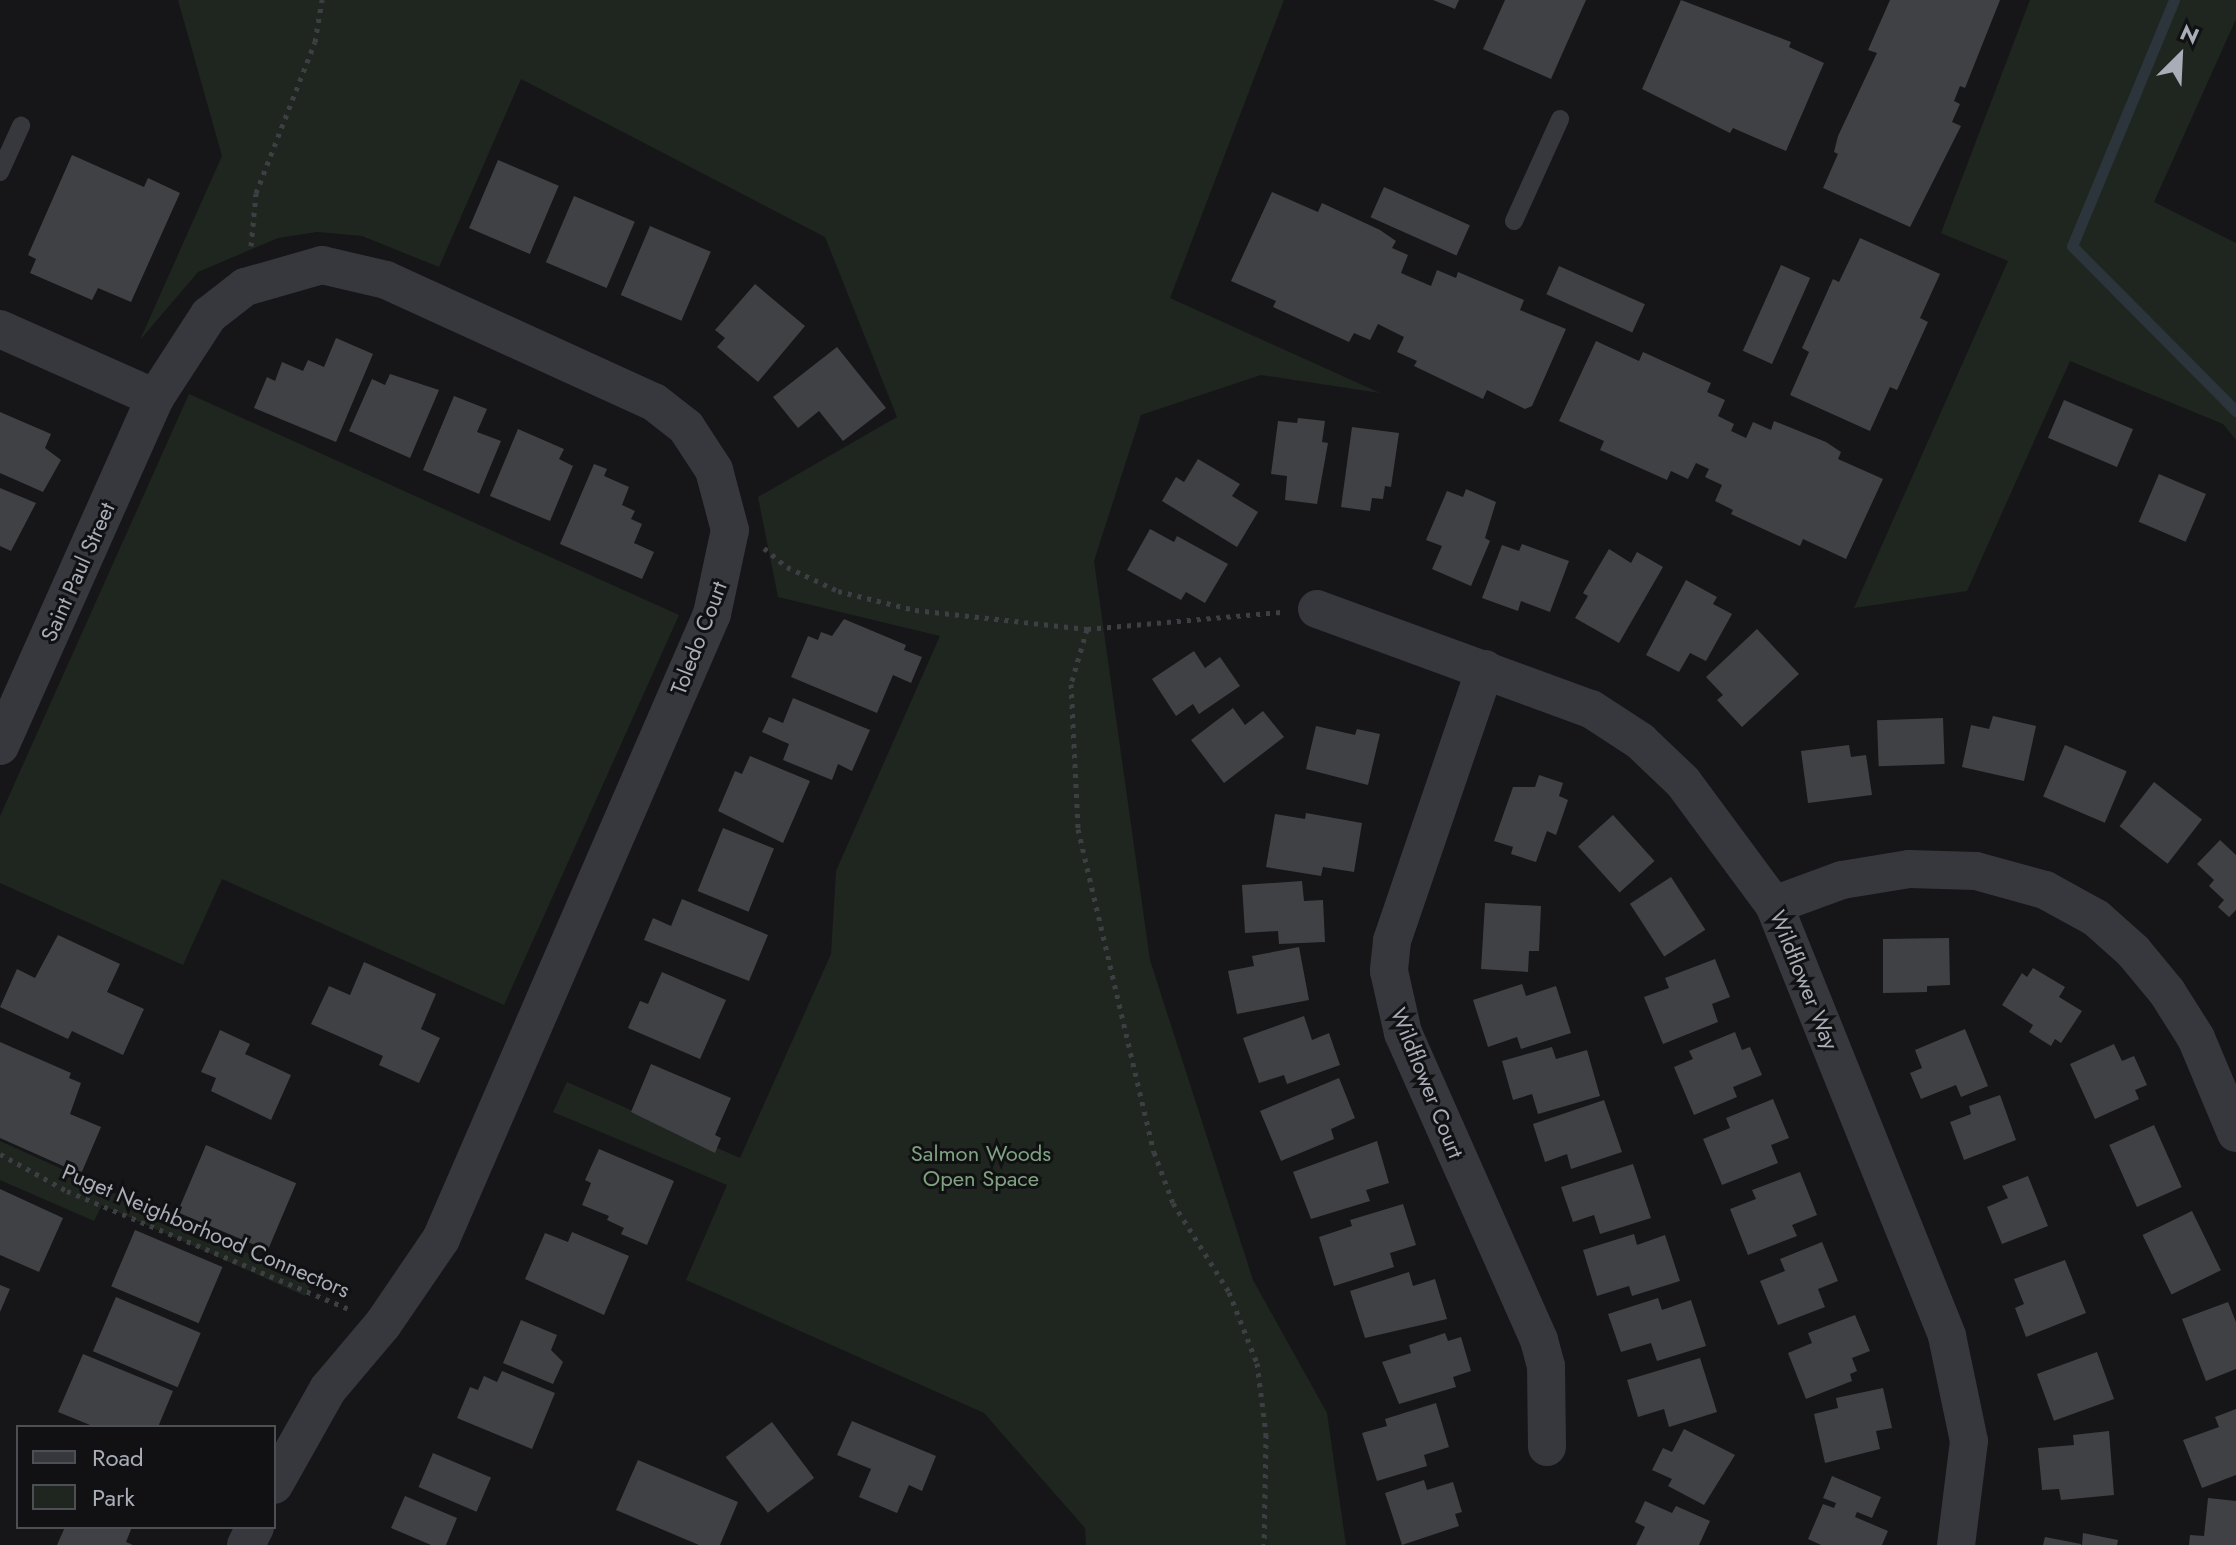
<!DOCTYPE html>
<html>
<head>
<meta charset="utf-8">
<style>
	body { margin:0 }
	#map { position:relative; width:2236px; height:1545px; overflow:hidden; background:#161618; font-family:Jost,sans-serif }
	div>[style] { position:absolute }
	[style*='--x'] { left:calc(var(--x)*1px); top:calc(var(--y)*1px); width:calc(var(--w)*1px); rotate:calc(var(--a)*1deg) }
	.green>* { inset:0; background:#1e261f }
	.stream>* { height:11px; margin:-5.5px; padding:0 5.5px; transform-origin:5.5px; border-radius:5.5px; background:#2c353c }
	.building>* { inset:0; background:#404145; transform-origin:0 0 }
	.path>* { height:5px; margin-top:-2.5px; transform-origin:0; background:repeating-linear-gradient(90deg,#3d3f44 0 4px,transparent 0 10px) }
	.service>* { height:18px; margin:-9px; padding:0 9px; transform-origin:9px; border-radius:9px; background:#37383d }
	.minor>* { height:38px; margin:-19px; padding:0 19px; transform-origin:19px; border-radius:19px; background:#37383d }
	span { translate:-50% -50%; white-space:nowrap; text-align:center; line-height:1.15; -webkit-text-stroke:6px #111113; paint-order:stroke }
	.street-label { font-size:22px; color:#a8adb8 }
	.park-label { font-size:22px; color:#7fa381 }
	.legend { position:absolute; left:16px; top:1425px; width:260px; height:104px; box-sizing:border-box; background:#111113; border:2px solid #4d4f55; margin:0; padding:10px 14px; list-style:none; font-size:24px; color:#a8adb8 }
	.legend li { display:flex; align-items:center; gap:16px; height:40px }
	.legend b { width:40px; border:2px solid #4d4f55 }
	.north { position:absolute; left:2140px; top:16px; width:80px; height:80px; -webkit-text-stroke:6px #111113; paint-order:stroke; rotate:24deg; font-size:22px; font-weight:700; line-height:32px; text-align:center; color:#a8adb8 }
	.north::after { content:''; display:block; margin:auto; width:28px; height:36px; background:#a8adb8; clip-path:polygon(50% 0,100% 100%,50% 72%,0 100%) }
</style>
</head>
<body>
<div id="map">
	<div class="green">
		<i style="clip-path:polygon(178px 0,1284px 0,1170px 298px,1380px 393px,1261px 375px,1141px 415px,1094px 561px,1150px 960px,1253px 1280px,1327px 1413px,1346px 1545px,1086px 1545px,1085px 1528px,984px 1413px,686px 1280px,727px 1185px,553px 1112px,567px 1082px,740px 1158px,831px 954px,836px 871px,940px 636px,778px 597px,758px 497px,897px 417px,825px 237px,521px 79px,439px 267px,362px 236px,317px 232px,278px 238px,198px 272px,140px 340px,222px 156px)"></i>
		<i style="clip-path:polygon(2030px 0,2236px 0,2236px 19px,2154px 202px,2236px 243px,2236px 440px,2223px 424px,2070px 361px,1967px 591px,1854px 608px,2008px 261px,1941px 233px)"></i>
		<i style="clip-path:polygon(189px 394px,679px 615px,504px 1005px,222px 879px,183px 965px,0 883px,0 816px)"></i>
		<i style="clip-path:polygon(0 1141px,312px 1282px,305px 1296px,102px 1205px,94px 1221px,0 1180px)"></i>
	</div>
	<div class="stream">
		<i style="--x:2174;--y:0;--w:266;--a:112.5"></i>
		<i style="--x:2072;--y:246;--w:233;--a:45.2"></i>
	</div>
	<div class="building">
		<i style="clip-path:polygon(1433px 0,1459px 0,1455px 9px)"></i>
		<i style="clip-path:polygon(1505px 0,1586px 0,1551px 79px,1483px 49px)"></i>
		<i style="clip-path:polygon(1681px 0,1791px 42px,1789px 47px,1824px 63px,1786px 151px,1733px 128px,1730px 133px,1642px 89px)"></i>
		<i style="clip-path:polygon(1890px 0,2000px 0,1965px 88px,1960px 86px,1954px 101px,1960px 104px,1952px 122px,1961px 126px,1910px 227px,1823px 188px,1838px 154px,1834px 152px,1838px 136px,1877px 53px,1868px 50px)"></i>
		<i style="clip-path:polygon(72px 155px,144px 187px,148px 178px,180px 193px,131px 302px,98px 288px,92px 300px,30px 273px,36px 259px,28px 255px)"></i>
		<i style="left:498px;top:160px;width:66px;height:74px;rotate:23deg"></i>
		<i style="left:1384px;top:187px;width:94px;height:33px;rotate:24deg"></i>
		<i style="clip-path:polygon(1272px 192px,1318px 212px,1322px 203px,1380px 230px,1396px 241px,1392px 248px,1408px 255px,1401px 273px,1431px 286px,1437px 270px,1456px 278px,1458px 272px,1524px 300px,1520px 310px,1566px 329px,1532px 406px,1525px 409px,1487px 390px,1483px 399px,1414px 366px,1417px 361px,1397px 352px,1404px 337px,1378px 324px,1370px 340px,1354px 333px,1349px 342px,1273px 307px,1276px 301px,1231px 281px)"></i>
		<i style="left:574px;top:196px;width:66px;height:72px;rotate:23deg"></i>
		<i style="left:650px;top:226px;width:66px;height:75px;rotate:23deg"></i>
		<i style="clip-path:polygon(1860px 238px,1940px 274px,1920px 318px,1928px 322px,1897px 390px,1890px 387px,1870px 431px,1790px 395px,1809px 352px,1802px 348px,1833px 279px,1839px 282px)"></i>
		<i style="left:1781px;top:265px;width:32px;height:94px;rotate:24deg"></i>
		<i style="left:1559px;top:266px;width:94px;height:31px;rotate:24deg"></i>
		<i style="clip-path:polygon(755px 284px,805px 326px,758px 382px,717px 347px,725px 338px,715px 330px)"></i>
		<i style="clip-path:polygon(336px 338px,373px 354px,336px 442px,254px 408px,267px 377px,275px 381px,282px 362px,303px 371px,308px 360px,324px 367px)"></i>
		<i style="clip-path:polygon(1596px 341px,1639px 361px,1643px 352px,1711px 383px,1707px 392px,1725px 400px,1718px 416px,1734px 424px,1731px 431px,1746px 438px,1753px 422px,1771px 430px,1774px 421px,1826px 442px,1841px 452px,1838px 459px,1883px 479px,1846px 559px,1803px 539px,1800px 546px,1731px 514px,1733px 510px,1715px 501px,1722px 485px,1705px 477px,1709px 469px,1696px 463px,1688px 479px,1671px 471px,1667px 480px,1600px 450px,1604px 441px,1559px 421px)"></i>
		<i style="clip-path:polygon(837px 347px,886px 408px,843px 441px,819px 411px,798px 428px,773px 397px)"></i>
		<i style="clip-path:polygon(390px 374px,439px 390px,410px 458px,349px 431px,372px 379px,385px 385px)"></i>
		<i style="clip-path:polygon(454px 396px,487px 409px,477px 432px,501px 441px,479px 494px,423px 470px)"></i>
		<i style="left:2064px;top:400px;width:75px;height:41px;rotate:23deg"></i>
		<i style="clip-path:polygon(0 412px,51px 434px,45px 448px,61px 460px,43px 492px,0 473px)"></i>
		<i style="clip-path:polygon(1298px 418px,1325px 421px,1322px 442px,1328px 443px,1317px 504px,1285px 500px,1287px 476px,1271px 474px,1278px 421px,1297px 423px)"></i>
		<i style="clip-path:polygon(1352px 427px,1399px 433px,1391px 487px,1385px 486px,1383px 499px,1372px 498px,1370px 511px,1341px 507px)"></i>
		<i style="clip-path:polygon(518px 429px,564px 449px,559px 459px,573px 466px,550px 521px,490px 496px)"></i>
		<i style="clip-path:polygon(1198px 459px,1240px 484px,1232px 496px,1258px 512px,1237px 547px,1162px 501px,1176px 477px,1184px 482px)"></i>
		<i style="clip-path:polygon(594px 464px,607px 469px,604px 476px,629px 487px,622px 505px,635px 511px,631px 519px,642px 524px,634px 543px,654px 552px,642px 579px,560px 544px)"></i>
		<i style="left:2159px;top:474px;width:51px;height:52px;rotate:23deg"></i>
		<i style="clip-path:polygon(0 488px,36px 503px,11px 551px,0 546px)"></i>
		<i style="clip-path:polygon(1466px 489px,1496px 502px,1485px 538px,1490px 541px,1471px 586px,1432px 569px,1442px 546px,1426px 540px,1447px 491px,1463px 497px)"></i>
		<i style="clip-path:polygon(1150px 529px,1174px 542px,1177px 536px,1228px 564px,1205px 603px,1186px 592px,1181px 600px,1127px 570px)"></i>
		<i style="clip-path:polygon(1522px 544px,1569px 561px,1550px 612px,1521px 601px,1518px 611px,1482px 598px,1502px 545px,1519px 551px)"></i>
		<i style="clip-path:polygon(1609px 549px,1631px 563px,1637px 552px,1663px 567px,1619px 643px,1575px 618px,1588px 596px,1583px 593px)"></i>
		<i style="clip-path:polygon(1686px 580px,1717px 597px,1713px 604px,1732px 614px,1706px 661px,1690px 653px,1679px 672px,1646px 655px)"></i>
		<i style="clip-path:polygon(844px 619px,906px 645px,904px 650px,922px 657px,911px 683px,893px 675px,877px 713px,791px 677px,808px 636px,818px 640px,821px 632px,832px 636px)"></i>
		<i style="clip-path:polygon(1757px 629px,1799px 674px,1742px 727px,1717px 700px,1723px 695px,1706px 677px)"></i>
		<i style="clip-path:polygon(1194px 651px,1205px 668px,1220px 657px,1240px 686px,1199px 714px,1193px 704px,1176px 716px,1152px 679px)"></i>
		<i style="clip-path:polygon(793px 698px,870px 730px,852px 771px,838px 764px,832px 780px,783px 760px,789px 744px,762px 732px,769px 717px,783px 723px)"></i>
		<i style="clip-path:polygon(1233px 708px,1245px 725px,1263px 711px,1284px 737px,1224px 783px,1191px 740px)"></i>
		<i style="clip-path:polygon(1993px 716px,2036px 726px,2024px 781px,1962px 767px,1971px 725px,1989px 729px)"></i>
		<i style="left:1943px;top:718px;width:46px;height:66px;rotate:88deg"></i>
		<i style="clip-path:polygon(1316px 726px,1355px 735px,1357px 729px,1380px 734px,1368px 785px,1306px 769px)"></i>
		<i style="clip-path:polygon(1849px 745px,1851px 757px,1866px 755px,1872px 795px,1808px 803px,1801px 751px)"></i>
		<i style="left:2065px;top:745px;width:67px;height:56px;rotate:23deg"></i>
		<i style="clip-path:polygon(750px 756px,810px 781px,783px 843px,718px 811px,735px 771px,742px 774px)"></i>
		<i style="clip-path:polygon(1539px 775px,1563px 783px,1559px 796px,1568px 800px,1556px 835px,1547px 831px,1536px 862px,1511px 854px,1513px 847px,1494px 841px,1513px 787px,1535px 787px)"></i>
		<i style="left:2154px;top:782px;width:61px;height:56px;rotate:38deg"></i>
		<i style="clip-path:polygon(1306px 813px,1362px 823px,1354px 872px,1323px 867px,1321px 876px,1266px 867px,1275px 814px,1305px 819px)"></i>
		<i style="left:1613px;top:815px;width:62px;height:47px;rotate:48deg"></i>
		<i style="left:723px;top:828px;width:55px;height:68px;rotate:22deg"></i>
		<i style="clip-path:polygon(2220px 840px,2236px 855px,2236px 910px,2229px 917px,2218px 907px,2224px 900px,2209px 886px,2214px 880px,2197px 864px)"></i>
		<i style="left:1671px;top:877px;width:63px;height:49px;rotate:57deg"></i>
		<i style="clip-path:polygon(1302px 881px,1304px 901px,1323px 900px,1325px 942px,1279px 944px,1278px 931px,1245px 933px,1242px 885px)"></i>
		<i style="clip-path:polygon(682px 899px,768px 935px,749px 981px,644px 940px,653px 918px,671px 926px)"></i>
		<i style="clip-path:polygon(1485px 903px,1541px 906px,1539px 951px,1529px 951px,1528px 972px,1481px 969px)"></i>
		<i style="clip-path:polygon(58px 935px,120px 964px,107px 992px,144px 1009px,123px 1055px,72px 1031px,68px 1039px,0 1007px,17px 969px,35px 978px)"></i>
		<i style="clip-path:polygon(1949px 938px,1950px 985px,1927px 986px,1927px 992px,1883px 993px,1883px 939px)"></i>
		<i style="clip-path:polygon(1299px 947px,1309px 1000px,1237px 1014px,1228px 971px,1254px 966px,1252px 956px)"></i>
		<i style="clip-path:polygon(1715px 959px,1730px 997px,1712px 1004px,1718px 1022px,1663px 1044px,1644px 997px,1669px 988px,1665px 978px)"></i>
		<i style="clip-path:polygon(364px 962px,436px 994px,421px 1029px,440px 1038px,419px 1083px,379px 1065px,383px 1056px,311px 1024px,329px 986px,350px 995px)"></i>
		<i style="clip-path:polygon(2033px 968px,2065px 987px,2059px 997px,2082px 1011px,2061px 1043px,2055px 1039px,2051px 1046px,2029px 1032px,2033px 1025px,2002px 1005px,2022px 973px,2027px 977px)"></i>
		<i style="clip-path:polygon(662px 972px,726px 1000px,700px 1059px,628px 1028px,640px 1001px,648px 1004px)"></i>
		<i style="clip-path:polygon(1522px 984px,1526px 996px,1556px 986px,1571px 1033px,1521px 1049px,1517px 1037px,1488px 1047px,1473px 1000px)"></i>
		<i style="clip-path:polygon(1304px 1016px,1312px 1040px,1329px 1033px,1340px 1065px,1287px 1084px,1284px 1075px,1259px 1083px,1243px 1038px)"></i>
		<i style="clip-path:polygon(1965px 1029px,1988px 1086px,1961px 1097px,1956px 1085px,1921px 1099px,1910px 1073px,1922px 1068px,1915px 1050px)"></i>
		<i style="clip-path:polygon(220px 1030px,250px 1044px,245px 1054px,291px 1075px,271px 1120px,211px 1091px,216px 1078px,201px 1072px)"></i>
		<i style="clip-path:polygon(1735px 1032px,1742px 1050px,1750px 1047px,1762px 1075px,1733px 1087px,1737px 1097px,1694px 1115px,1674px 1067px,1693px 1059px,1689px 1051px)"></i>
		<i style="clip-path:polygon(0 1042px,71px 1073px,69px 1078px,81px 1083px,70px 1114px,101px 1127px,81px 1174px,0 1138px)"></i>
		<i style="clip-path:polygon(2114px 1044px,2122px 1061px,2134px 1056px,2147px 1085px,2135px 1090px,2139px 1099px,2095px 1119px,2070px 1064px)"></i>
		<i style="clip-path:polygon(1552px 1047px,1556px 1059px,1587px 1050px,1600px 1096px,1538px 1114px,1532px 1094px,1513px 1100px,1502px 1061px)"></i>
		<i style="clip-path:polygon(651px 1064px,731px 1098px,715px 1135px,721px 1138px,715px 1153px,631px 1112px)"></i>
		<i style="clip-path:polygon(1339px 1078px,1355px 1118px,1331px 1129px,1334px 1139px,1281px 1161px,1260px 1111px)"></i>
		<i style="clip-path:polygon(2000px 1095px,2016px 1140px,1964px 1160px,1950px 1122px,1971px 1114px,1969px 1106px)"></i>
		<i style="clip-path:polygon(1773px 1099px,1789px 1138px,1771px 1145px,1778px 1163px,1722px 1185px,1703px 1139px,1730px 1128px,1726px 1118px)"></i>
		<i style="clip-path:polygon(1604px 1100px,1622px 1152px,1571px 1169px,1567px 1154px,1545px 1162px,1533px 1124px)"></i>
		<i style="left:2154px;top:1125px;width:68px;height:49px;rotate:66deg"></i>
		<i style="clip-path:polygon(1377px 1141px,1389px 1183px,1366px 1190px,1370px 1201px,1311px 1219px,1293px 1172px)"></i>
		<i style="left:206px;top:1145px;width:98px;height:73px;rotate:23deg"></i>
		<i style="clip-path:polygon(599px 1149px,674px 1181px,647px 1245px,621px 1234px,624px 1228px,607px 1220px,609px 1216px,582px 1205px,591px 1183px,585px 1180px)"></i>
		<i style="clip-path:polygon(1633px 1164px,1651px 1218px,1600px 1234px,1594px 1215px,1573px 1222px,1561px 1187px)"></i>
		<i style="clip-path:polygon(1800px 1172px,1817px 1215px,1792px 1225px,1797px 1236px,1748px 1255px,1730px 1209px,1756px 1199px,1752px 1190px)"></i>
		<i style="clip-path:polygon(2028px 1176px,2048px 1226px,2002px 1244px,1987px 1207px,2008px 1198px,2002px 1186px)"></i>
		<i style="clip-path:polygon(0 1189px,63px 1218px,39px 1272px,0 1255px)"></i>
		<i style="clip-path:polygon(1403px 1204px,1416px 1245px,1390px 1253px,1394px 1267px,1334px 1286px,1319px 1237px,1352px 1226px,1350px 1220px)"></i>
		<i style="left:2192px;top:1211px;width:66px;height:55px;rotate:64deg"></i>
		<i style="left:135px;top:1230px;width:95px;height:61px;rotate:23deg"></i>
		<i style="clip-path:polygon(572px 1232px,629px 1256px,604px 1315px,525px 1279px,545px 1233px,568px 1242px)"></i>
		<i style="clip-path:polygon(1634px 1234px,1637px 1245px,1665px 1235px,1680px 1281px,1632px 1296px,1629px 1286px,1597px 1296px,1583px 1250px)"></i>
		<i style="clip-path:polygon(1822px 1242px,1838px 1281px,1818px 1289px,1825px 1307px,1778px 1325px,1760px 1281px,1785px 1271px,1780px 1259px)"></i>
		<i style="clip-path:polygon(2065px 1260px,2086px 1313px,2026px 1337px,2015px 1308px,2024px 1304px,2014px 1279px)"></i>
		<i style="clip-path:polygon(1409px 1272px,1413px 1286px,1435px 1279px,1447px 1319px,1365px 1338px,1350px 1291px)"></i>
		<i style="clip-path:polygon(0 1285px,10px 1289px,0 1312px)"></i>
		<i style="left:116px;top:1297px;width:92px;height:59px;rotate:23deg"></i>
		<i style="clip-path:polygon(1658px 1298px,1662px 1310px,1691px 1300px,1706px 1346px,1657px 1361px,1651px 1343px,1621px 1352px,1608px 1314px)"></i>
		<i style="clip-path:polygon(2228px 1302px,2236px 1322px,2236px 1369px,2206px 1381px,2182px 1319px)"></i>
		<i style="clip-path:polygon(1855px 1315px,1870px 1351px,1852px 1358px,1857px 1371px,1850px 1374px,1852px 1381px,1806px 1399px,1788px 1353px,1812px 1343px,1808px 1333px)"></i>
		<i style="clip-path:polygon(521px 1320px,557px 1335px,551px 1350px,563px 1362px,553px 1384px,503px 1363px)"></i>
		<i style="clip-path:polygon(1445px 1333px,1448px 1341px,1461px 1337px,1471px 1371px,1453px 1377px,1456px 1387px,1399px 1404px,1382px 1362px,1411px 1353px,1409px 1345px)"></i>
		<i style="left:2097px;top:1352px;width:50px;height:64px;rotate:70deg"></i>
		<i style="clip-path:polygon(83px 1354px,173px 1391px,158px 1427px,95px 1427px,58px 1412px)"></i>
		<i style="clip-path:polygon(1700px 1358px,1717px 1412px,1669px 1427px,1664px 1409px,1638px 1417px,1627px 1380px)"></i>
		<i style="clip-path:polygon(502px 1371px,555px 1393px,532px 1449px,457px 1418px,470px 1387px,478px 1390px,484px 1376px,497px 1382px)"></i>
		<i style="clip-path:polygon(1883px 1388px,1892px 1428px,1876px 1431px,1880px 1449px,1825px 1463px,1814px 1414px,1838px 1408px,1836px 1398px)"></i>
		<i style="clip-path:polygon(1436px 1403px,1449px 1447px,1424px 1455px,1427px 1466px,1377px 1481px,1362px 1433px,1387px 1426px,1385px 1419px)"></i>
		<i style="clip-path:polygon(2236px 1409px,2236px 1475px,2202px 1488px,2183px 1440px,2219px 1427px,2215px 1417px)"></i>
		<i style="clip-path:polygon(852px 1421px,936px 1456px,922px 1491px,909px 1485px,897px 1513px,859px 1497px,871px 1469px,837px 1455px)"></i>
		<i style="left:772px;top:1422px;width:70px;height:58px;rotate:53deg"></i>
		<i style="clip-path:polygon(1684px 1429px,1735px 1455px,1704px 1505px,1668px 1486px,1672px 1479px,1652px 1470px,1663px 1448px,1672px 1452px)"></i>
		<i style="clip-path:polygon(2109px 1431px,2114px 1495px,2061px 1500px,2059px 1489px,2042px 1490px,2038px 1448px,2074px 1445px,2073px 1435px)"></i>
		<i style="left:433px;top:1453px;width:63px;height:37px;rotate:23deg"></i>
		<i style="clip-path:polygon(638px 1460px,738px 1502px,720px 1545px,699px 1545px,616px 1510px)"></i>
		<i style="clip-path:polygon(1832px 1476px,1881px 1497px,1872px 1518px,1857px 1512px,1855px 1517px,1888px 1531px,1882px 1545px,1821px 1545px,1808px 1539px,1823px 1504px,1834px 1508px,1836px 1503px,1823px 1498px)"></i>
		<i style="clip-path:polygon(1424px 1480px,1427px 1490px,1453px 1482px,1462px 1512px,1455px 1514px,1459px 1526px,1402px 1545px,1385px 1493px)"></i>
		<i style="clip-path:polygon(405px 1496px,457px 1518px,446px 1545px,431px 1545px,391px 1528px)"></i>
		<i style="clip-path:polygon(2208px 1498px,2236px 1501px,2236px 1545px,2189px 1545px,2190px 1535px,2204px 1536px)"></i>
		<i style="clip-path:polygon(1645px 1501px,1672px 1513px,1676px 1506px,1710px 1521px,1699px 1545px,1636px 1545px,1645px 1527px,1635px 1522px)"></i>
		<i style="clip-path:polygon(65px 1527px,132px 1527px,126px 1542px,133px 1545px,57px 1545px)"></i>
		<i style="clip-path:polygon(2083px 1533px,2118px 1540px,2117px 1545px,2082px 1545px)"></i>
		<i style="clip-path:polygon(2045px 1537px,2081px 1544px,2081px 1545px,2043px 1545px)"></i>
	</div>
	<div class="path">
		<i style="--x:251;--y:246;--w:53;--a:-84.6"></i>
		<i style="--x:256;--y:193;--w:162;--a:-68.7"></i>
		<i style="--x:315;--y:42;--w:43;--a:-80.5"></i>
		<i style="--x:764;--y:548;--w:30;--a:40"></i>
		<i style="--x:787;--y:567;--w:56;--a:25.2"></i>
		<i style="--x:838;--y:591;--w:79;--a:13.9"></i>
		<i style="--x:915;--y:610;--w:173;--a:6.3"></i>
		<i style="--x:1087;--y:629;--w:57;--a:106.2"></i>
		<i style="--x:1071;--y:684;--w:145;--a:87.2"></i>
		<i style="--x:1078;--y:829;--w:332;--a:76.8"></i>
		<i style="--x:1154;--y:1152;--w:54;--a:69.6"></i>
		<i style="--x:1173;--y:1203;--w:105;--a:57.8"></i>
		<i style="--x:1229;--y:1292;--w:76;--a:68.5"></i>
		<i style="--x:1257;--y:1363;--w:72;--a:82.8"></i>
		<i style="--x:1266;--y:1434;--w:111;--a:91"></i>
		<i style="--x:1087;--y:629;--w:195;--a:-5"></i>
		<i style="--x:0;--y:1154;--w:77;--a:28.9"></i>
		<i style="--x:67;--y:1191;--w:306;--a:22.7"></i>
	</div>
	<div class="service">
		<i style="--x:0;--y:172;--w:51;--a:-65.5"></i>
		<i style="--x:1514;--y:221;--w:112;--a:-65.7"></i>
	</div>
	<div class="minor">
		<i style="--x:0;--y:329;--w:170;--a:24"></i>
		<i style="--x:1317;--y:609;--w:292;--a:20.1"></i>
		<i style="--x:1591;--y:709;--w:59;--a:33.1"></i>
		<i style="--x:1640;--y:741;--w:59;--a:43.6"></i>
		<i style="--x:1683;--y:782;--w:153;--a:53.5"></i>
		<i style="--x:1774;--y:905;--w:464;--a:68.1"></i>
		<i style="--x:1947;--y:1336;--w:107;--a:78.2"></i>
		<i style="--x:1969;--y:1441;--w:105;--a:97.1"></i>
		<i style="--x:1485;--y:669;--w:287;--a:108.9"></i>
		<i style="--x:1392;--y:941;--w:30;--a:96"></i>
		<i style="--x:1389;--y:971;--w:64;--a:77.3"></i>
		<i style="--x:1403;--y:1033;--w:336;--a:66.1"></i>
		<i style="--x:1539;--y:1340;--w:27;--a:75"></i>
		<i style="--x:1546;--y:1366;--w:81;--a:89.3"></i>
		<i style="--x:0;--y:746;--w:381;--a:-66"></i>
		<i style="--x:155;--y:398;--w:99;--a:-57"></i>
		<i style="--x:209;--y:315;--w:46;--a:-37.9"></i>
		<i style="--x:245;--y:287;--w:80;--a:-15.9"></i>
		<i style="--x:322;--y:265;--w:66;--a:13.2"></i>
		<i style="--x:386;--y:280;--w:294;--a:24.5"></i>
		<i style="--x:654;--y:402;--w:41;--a:38"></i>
		<i style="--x:686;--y:427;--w:51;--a:56.9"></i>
		<i style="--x:714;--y:470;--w:62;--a:75.1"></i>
		<i style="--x:730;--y:530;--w:86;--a:102.1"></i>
		<i style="--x:712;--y:614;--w:681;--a:113.44"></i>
		<i style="--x:441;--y:1239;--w:103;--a:124.3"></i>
		<i style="--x:383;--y:1324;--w:85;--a:130.2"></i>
		<i style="--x:328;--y:1389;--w:110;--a:119.4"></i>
		<i style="--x:1774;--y:905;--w:72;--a:-20.2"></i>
		<i style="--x:1842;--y:880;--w:68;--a:-9.3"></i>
		<i style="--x:1909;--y:869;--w:67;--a:1.7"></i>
		<i style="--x:1976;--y:871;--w:72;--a:15.4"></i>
		<i style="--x:2045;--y:890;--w:58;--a:28.8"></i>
		<i style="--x:2096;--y:918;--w:50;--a:41.7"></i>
		<i style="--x:2133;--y:951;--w:53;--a:50.3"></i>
		<i style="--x:2167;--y:992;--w:54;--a:57.8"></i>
		<i style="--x:2196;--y:1038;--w:103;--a:67.2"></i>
		<i style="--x:246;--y:1545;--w:20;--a:-63"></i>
	</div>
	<div class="street-label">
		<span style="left:78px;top:572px;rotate:-66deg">Saint Paul Street</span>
		<span style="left:699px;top:638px;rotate:-69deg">Toledo Court</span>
		<span style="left:1804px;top:980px;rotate:68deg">Wildflower Way</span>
		<span style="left:1427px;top:1083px;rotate:68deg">Wildflower Court</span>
		<span style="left:206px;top:1231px;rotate:23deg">Puget Neighborhood Connectors</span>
	</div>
	<div class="park-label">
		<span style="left:981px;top:1166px">Salmon Woods<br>Open Space</span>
	</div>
	<ul class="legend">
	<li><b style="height:10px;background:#37383d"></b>Road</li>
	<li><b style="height:22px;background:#1e261f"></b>Park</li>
	</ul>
	<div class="north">N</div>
</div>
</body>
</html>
